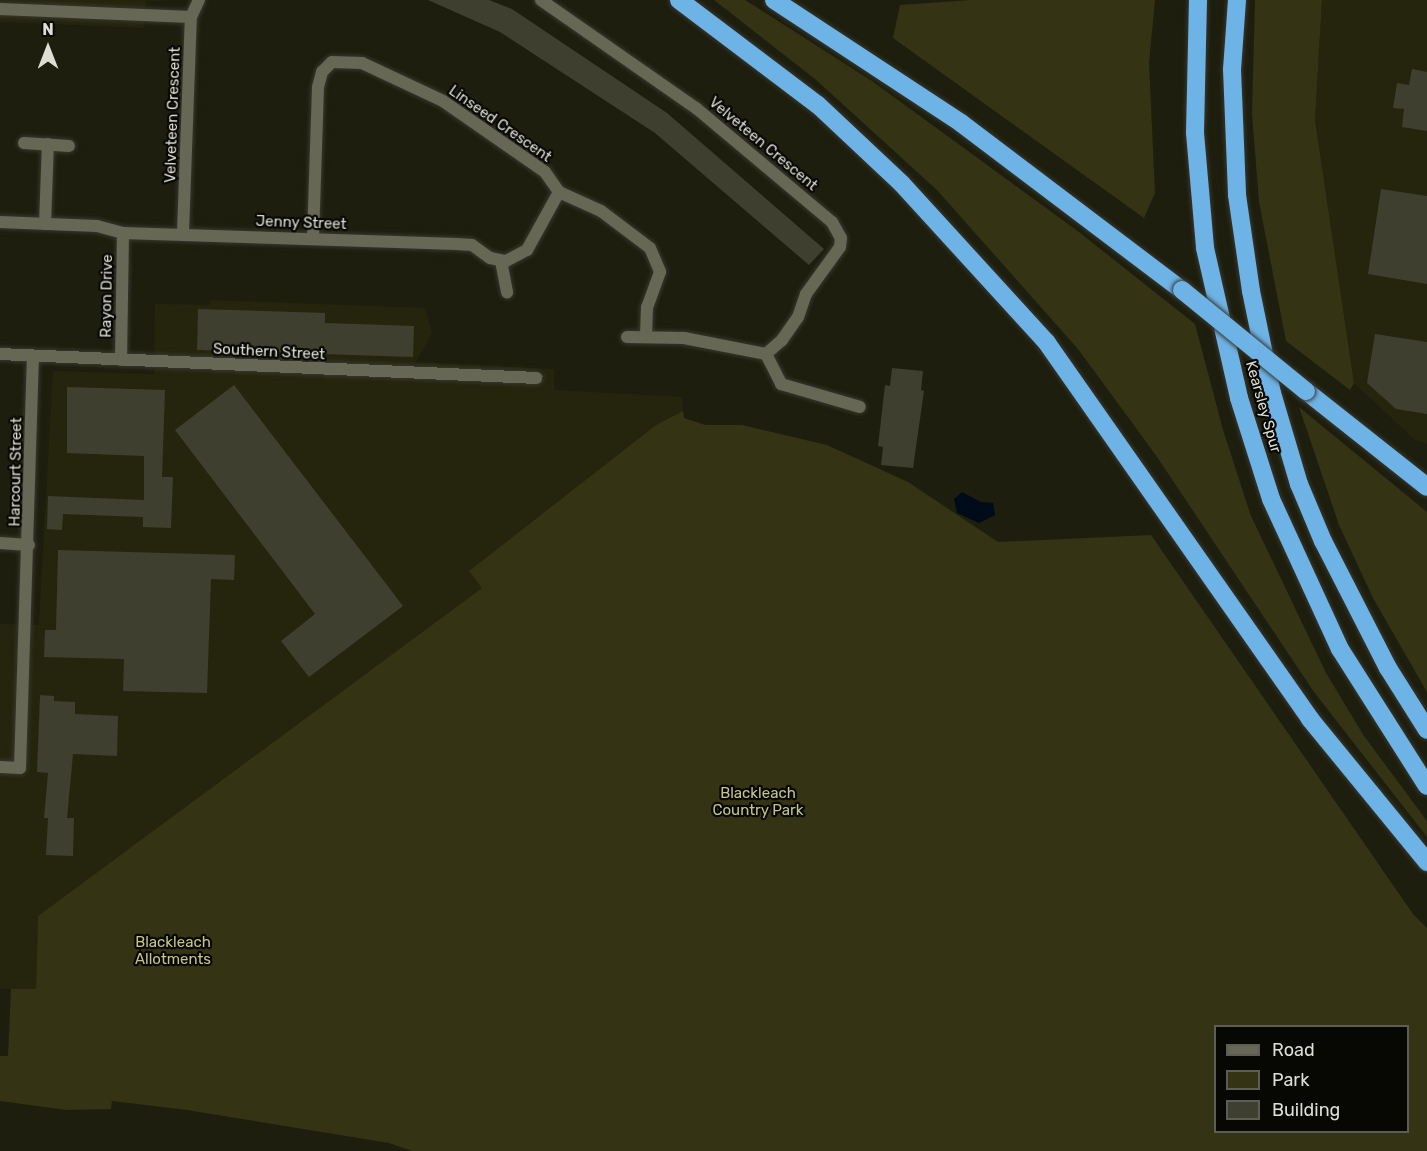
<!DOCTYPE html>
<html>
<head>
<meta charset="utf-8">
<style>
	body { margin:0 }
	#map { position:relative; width:1427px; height:1151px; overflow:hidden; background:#1e1e0e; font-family:Rubik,sans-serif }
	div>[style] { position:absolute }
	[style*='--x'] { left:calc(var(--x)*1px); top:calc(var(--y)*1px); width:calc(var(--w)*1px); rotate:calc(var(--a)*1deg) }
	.built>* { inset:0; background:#25250e }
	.green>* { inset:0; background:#343314 }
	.water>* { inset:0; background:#000b19 }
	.building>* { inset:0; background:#3f3f2f }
	.roads { filter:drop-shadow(0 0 2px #37372f) drop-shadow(0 0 2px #37372f) }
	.street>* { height:12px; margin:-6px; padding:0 6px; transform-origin:6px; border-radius:6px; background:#666755 }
	.highway>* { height:18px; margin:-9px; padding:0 9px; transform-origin:9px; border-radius:9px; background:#6eb3e6 }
	.bridges { filter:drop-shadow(0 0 2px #37372f) drop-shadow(0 0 2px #37372f) }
	.highway-bridge>* { height:18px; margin:-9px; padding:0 9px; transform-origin:9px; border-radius:9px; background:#6eb3e6 }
	span { translate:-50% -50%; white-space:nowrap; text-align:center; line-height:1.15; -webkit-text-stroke:4.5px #070703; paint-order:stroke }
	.street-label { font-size:15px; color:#ddded4 }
	.park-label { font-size:15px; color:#c5c589 }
	.legend { position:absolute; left:1214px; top:1025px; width:195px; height:108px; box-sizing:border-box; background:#070703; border:2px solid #5d5d57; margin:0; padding:8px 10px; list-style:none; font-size:18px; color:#ddded4 }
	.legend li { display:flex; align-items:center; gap:12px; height:30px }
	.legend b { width:30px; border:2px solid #5d5d57 }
	.north { position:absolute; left:18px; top:18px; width:60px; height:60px; -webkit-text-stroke:4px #070703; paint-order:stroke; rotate:0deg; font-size:16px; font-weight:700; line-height:24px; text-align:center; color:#ddded4 }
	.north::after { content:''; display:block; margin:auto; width:21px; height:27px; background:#ddded4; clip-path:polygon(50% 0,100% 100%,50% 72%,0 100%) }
</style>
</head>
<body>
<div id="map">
	<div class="built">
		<i style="clip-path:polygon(0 0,184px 0,146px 1px,144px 28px,0 22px)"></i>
		<i style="clip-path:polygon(1322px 0,1427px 0,1427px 444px,1414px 439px,1354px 383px,1315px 120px)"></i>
		<i style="clip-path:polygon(210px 300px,425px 308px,432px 333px,416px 362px,554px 369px,554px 390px,682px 397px,683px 411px,656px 425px,469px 571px,482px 588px,38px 916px,36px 990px,0 989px,0 624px,39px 625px,53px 371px,154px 374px,155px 304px,209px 305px)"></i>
	</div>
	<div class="green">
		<i style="clip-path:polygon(714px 0,745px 0,872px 81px,1079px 232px,1195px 324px,1223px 430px,1251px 516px,1326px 673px,1364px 736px,1427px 821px,1427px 837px,1314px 692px,1155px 454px,1078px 349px,937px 190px,815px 79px)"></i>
		<i style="clip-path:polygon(971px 0,1155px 0,1149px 63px,1155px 193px,1144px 218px,893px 38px,900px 5px)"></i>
		<i style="clip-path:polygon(1255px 0,1322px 0,1315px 120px,1354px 383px,1350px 390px,1286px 341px,1259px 202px,1252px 114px)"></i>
		<i style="clip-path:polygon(1299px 407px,1427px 512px,1427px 692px,1373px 598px,1339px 525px)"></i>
		<i style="clip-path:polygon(evenodd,683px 411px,684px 418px,705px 425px,742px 425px,827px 445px,908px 482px,998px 542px,1151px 535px,1413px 914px,1427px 928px,1427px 1151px,412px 1151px,389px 1143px,187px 1110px,112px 1101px,111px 1109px,67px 1110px,0 1101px,0 1056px,8px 1056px,11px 989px,36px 989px,38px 916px,482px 588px,469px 571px,656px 425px,683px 411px,1216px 1026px,1408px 1026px,1408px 1132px,1216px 1132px,1216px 1026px)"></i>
	</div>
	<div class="water">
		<i style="clip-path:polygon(962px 492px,981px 502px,993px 503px,995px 515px,979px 523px,957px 513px,954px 499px)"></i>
	</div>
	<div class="building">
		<i style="clip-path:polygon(428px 0,489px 0,512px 9px,667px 113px,824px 249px,809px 265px,655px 133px,500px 32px)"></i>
		<i style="clip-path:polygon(1412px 69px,1427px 72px,1427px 131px,1402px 127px,1404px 109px,1393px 108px,1397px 83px,1409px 85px)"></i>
		<i style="clip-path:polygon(1381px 189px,1427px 196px,1427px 284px,1368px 274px)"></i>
		<i style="clip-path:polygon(198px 309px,325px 313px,325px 323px,414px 326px,413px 357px,197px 350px)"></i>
		<i style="clip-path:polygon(1375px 334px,1427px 342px,1427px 414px,1396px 409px,1367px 383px)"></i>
		<i style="clip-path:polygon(892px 368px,923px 371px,921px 390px,924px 391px,913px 468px,881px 465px,883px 447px,878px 446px,885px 385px,890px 386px)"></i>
		<i style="clip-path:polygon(234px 385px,403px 606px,309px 677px,281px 641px,315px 614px,175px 430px)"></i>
		<i style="clip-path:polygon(67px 387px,165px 390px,162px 477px,173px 477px,171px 528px,143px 527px,143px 517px,63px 514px,62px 530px,47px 529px,48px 496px,144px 500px,144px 456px,67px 453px)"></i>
		<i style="clip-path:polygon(58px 550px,235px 555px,234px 580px,211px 579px,207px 693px,123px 691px,124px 659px,44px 657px,45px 630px,56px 630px)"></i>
		<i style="clip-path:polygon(40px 695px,54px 696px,54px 701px,75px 702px,75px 714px,118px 716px,117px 756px,73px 754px,67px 818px,74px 818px,73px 856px,46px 855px,48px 818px,44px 818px,48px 773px,37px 772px)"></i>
	</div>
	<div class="roads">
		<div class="street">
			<i style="--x:541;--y:0;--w:189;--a:34.9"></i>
			<i style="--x:696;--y:108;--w:177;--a:40"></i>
			<i style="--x:832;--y:222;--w:18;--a:61"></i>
			<i style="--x:841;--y:238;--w:9;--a:96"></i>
			<i style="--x:840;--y:247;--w:58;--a:125.9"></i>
			<i style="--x:806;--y:294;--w:24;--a:109"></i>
			<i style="--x:798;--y:317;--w:28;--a:125"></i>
			<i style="--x:782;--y:340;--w:21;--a:139"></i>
			<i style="--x:0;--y:9;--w:191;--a:2.4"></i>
			<i style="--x:24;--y:143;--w:45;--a:3.8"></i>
			<i style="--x:0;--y:222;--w:97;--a:2.4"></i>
			<i style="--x:97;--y:226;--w:27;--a:15"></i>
			<i style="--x:123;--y:233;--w:334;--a:1.9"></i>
			<i style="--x:457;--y:244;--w:15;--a:4"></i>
			<i style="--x:472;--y:245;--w:22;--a:36"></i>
			<i style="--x:490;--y:258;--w:16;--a:11"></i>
			<i style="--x:506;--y:261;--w:24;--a:-28"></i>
			<i style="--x:527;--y:250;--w:66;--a:-61.1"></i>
			<i style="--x:45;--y:224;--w:80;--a:-87.9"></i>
			<i style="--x:183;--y:232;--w:215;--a:-87.9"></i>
			<i style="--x:191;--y:17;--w:19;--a:-65"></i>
			<i style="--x:313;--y:238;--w:151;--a:-88.1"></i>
			<i style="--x:318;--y:87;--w:16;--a:-75"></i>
			<i style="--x:322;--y:72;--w:14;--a:-45"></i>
			<i style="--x:332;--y:62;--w:30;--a:2"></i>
			<i style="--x:362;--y:63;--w:89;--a:25.1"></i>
			<i style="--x:443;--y:101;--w:124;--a:34.8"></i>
			<i style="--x:545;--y:172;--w:24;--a:55"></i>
			<i style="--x:559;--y:192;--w:46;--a:24.3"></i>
			<i style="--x:601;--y:211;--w:61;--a:37.1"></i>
			<i style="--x:650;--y:248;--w:26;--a:67"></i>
			<i style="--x:660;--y:272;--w:37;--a:110"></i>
			<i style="--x:647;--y:307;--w:29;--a:92"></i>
			<i style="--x:501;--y:261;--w:32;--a:79"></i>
			<i style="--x:627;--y:337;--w:57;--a:1"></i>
			<i style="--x:684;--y:338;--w:84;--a:11"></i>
			<i style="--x:766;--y:354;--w:34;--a:63"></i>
			<i style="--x:781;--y:384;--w:82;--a:16.2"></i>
			<i style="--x:0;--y:354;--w:537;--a:2.56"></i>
			<i style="--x:121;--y:360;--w:127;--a:-89.1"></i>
			<i style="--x:0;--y:543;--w:29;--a:4"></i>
			<i style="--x:0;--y:767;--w:20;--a:3"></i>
			<i style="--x:20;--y:768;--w:412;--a:-88.2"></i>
		</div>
		<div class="highway">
			<i style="--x:679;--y:0;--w:174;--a:37.1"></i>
			<i style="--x:818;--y:105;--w:115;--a:43.2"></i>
			<i style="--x:902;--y:184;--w:215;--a:47.6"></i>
			<i style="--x:1047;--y:343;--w:459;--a:55"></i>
			<i style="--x:1310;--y:719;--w:185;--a:50.7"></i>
			<i style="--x:774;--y:0;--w:224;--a:33.3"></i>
			<i style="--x:961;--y:123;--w:277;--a:37.1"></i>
			<i style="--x:1198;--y:0;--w:133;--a:91.3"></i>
			<i style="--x:1195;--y:133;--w:115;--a:85"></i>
			<i style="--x:1205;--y:248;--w:154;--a:77.2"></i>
			<i style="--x:1239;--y:398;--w:106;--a:72.4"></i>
			<i style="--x:1271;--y:499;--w:165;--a:65.3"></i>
			<i style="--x:1340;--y:649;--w:162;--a:57.6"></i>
			<i style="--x:1237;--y:0;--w:69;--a:94.1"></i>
			<i style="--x:1232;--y:69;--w:126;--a:87.7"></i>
			<i style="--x:1237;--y:195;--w:97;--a:81.7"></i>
			<i style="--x:1251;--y:291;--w:104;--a:78.4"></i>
			<i style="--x:1272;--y:393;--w:95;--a:73.5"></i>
			<i style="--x:1299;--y:484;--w:62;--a:67.2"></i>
			<i style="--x:1323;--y:541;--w:143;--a:62.9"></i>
			<i style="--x:1388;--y:668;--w:73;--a:57.8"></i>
			<i style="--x:1306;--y:391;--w:154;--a:38.4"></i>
		</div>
	</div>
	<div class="bridges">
		<div class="highway-bridge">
			<i style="--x:1182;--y:290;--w:160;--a:39.2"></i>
		</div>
	</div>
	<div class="street-label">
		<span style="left:173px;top:115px;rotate:-88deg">Velveteen Crescent</span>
		<span style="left:500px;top:124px;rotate:35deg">Linseed Crescent</span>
		<span style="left:763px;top:144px;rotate:40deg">Velveteen Crescent</span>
		<span style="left:301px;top:223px;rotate:2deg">Jenny Street</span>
		<span style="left:107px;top:296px;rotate:-89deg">Rayon Drive</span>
		<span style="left:269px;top:352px;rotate:3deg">Southern Street</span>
		<span style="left:1263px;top:407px;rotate:74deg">Kearsley Spur</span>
		<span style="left:16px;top:472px;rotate:-89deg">Harcourt Street</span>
	</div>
	<div class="park-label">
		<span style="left:758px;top:802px">Blackleach<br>Country Park</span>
		<span style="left:173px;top:951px">Blackleach<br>Allotments</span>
	</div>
	<ul class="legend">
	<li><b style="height:8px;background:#666755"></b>Road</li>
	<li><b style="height:16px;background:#343314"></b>Park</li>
	<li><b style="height:16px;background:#3f3f2f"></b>Building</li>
	</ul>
	<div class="north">N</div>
</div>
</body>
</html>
